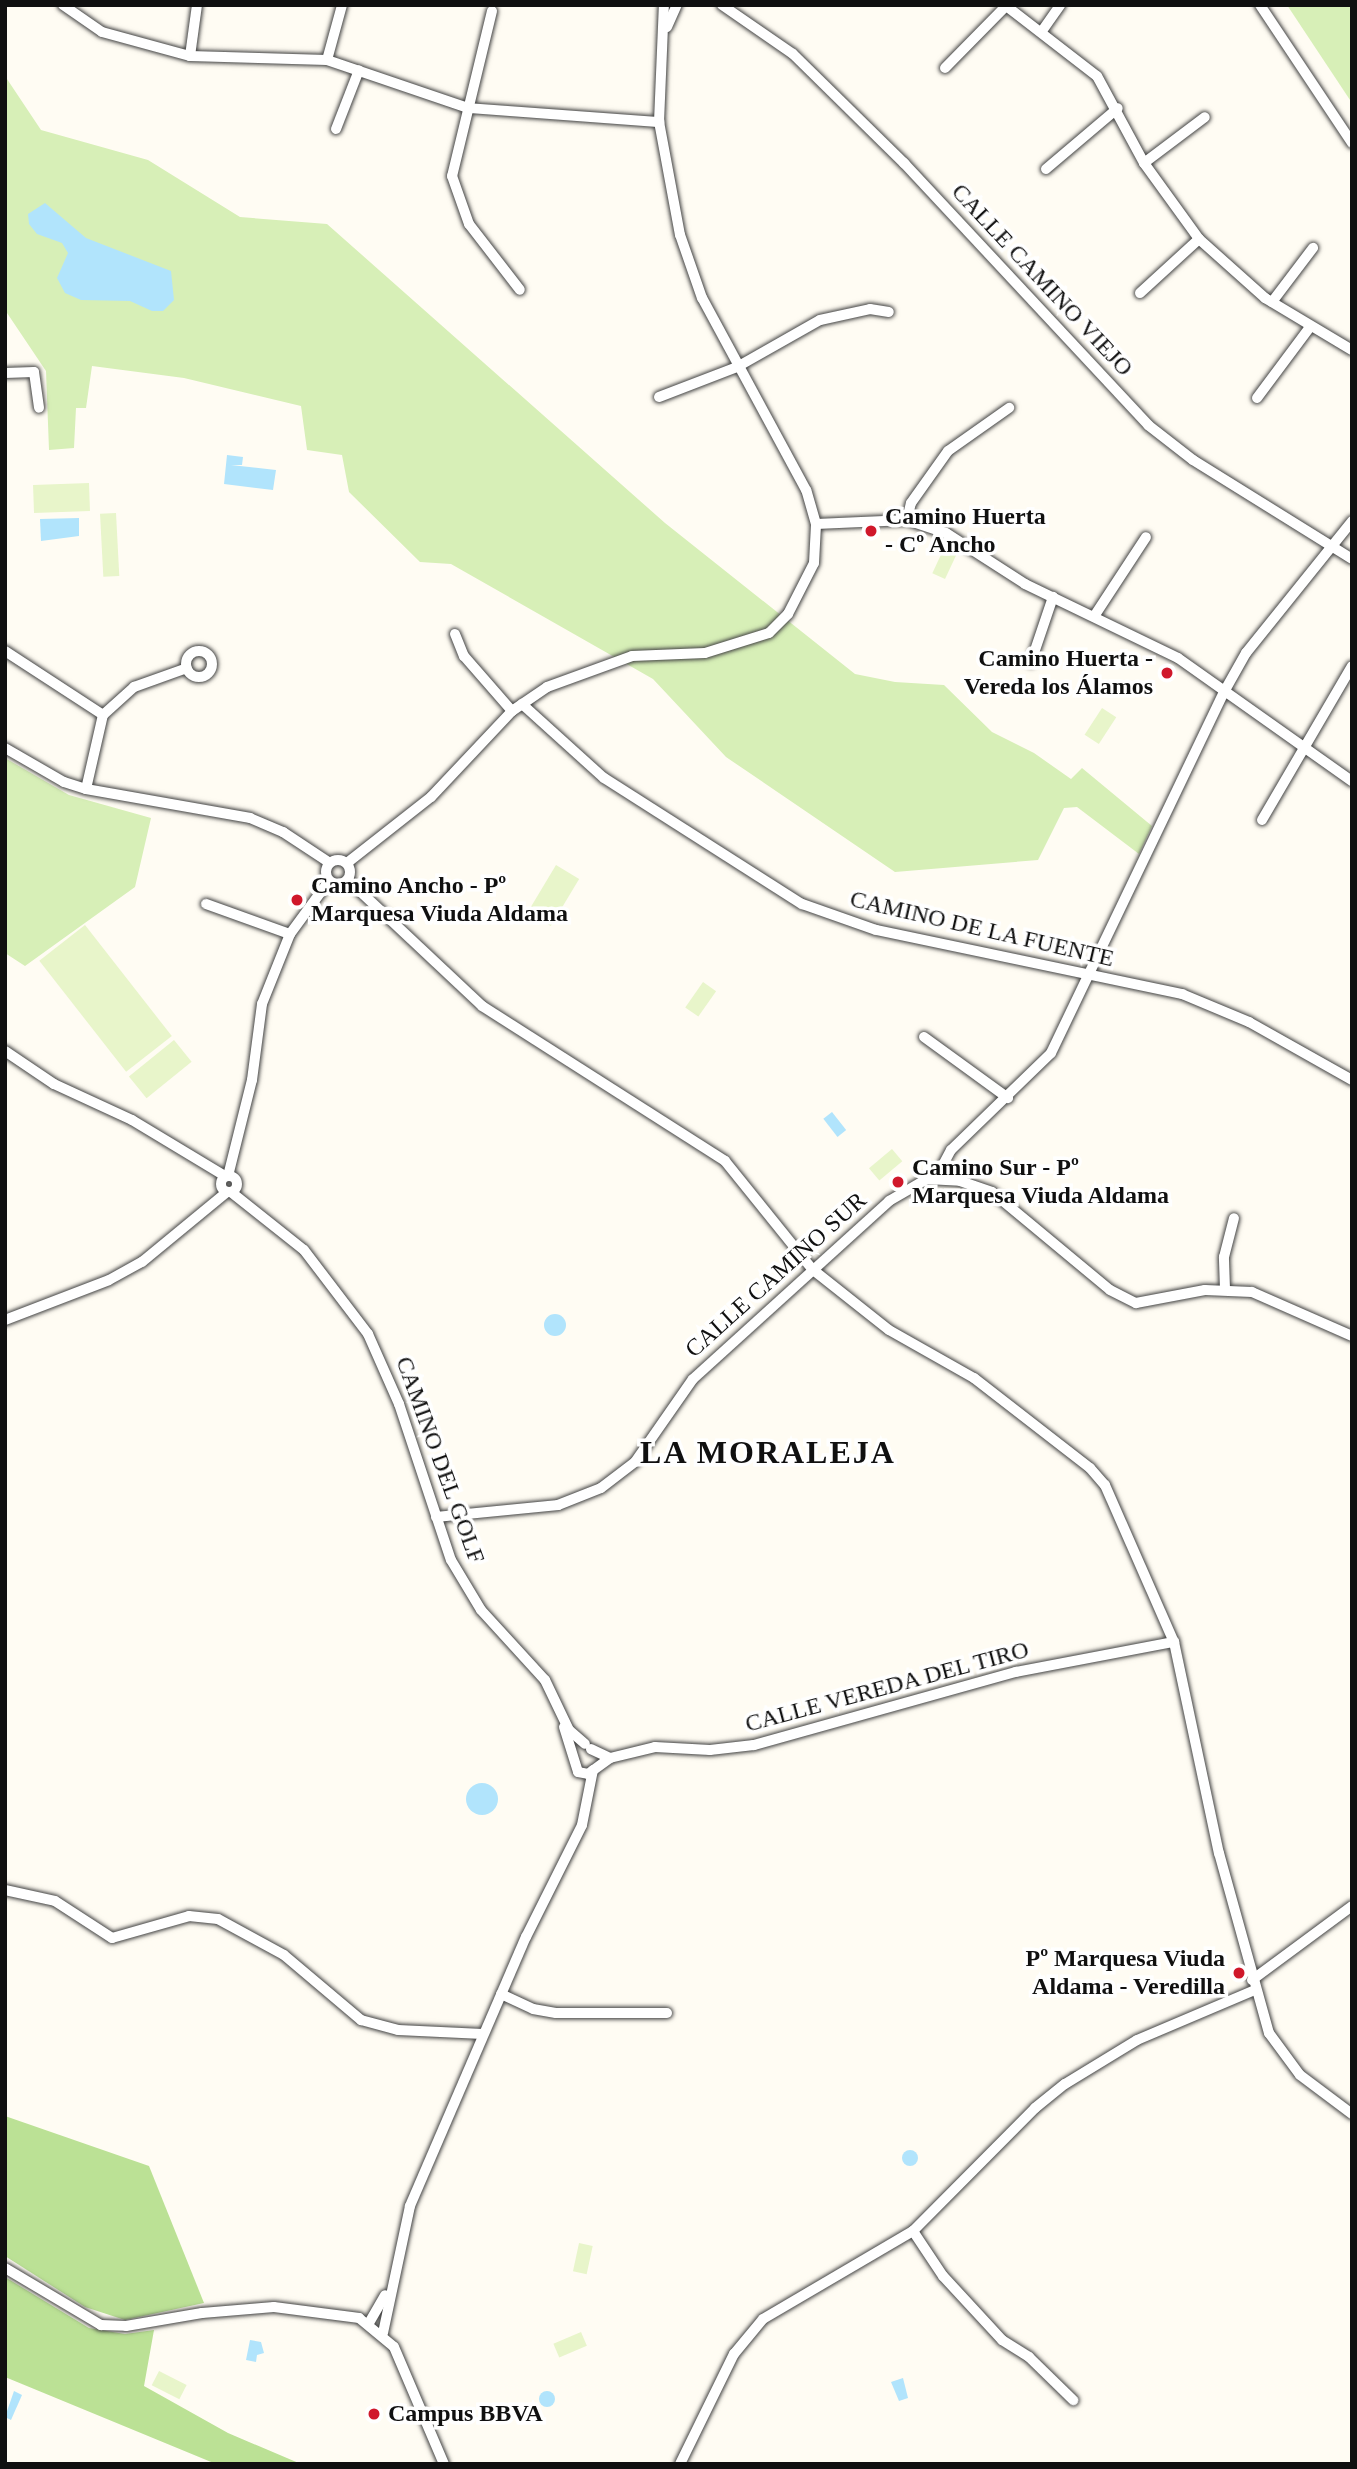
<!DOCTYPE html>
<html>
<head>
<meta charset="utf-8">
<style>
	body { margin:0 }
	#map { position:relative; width:1357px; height:2469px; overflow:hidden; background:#fffcf3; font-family:Georgia,serif }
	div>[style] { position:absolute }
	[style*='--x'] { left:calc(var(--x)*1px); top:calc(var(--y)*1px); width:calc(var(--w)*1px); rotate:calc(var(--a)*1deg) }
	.green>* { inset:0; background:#d7efb7 }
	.forest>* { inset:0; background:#bbe195 }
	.pitch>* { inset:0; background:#e8f5ca; transform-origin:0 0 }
	.water>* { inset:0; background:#b1e4fc; transform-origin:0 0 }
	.round { border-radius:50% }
	.roads { filter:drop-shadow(0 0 2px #434343) drop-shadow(0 0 2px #434343) }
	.minor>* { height:10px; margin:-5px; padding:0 5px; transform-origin:5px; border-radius:5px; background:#fff }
	.minor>.ring { margin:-5px; padding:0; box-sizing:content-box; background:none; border:10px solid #fff; border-radius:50% }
	.dots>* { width:19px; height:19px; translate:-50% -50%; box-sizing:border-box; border:4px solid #fff; border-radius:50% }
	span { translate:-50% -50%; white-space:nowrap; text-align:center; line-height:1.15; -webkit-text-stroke:7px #fff; paint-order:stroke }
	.street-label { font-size:24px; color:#101010 }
	.poi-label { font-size:24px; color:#101010; font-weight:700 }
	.left { translate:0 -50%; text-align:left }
	.right { translate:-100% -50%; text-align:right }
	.district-label { font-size:32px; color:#101010; font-weight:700; letter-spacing:2px }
	.frame { position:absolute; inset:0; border:7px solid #101010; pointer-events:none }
</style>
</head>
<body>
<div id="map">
	<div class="green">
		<i style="clip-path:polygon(1287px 5px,1352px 5px,1352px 103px)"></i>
		<i style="clip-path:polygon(5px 76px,41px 130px,148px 160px,240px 217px,327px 224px,665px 523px,855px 674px,895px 682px,944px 685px,992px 732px,1034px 753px,1071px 779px,1082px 768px,1152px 826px,1139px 854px,1077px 807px,1064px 808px,1038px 860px,895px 872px,726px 757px,653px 679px,451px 564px,420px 562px,349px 492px,342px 455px,307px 450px,301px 406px,184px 378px,92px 366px,86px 408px,76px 408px,74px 448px,49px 450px,46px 371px,5px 310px)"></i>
		<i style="clip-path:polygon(5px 758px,69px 795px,151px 818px,135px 887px,25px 966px,5px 953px)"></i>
	</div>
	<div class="forest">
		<i style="clip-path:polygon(5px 2116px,149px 2166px,204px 2303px,125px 2320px,85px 2307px,5px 2256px)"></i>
		<i style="clip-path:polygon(5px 2277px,89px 2328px,125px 2334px,154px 2330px,144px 2386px,228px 2433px,301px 2464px,216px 2464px,5px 2377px)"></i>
	</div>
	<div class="pitch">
		<i style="left:89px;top:483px;width:28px;height:56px;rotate:88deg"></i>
		<i style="left:116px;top:513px;width:63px;height:16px;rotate:87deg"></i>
		<i style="left:945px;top:546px;width:14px;height:30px;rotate:25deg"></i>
		<i style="left:1102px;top:708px;width:17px;height:32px;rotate:33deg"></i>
		<i style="left:556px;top:865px;width:27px;height:55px;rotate:31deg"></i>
		<i style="left:85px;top:925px;width:141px;height:58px;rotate:52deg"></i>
		<i style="left:703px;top:982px;width:16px;height:31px;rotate:35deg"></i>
		<i style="left:174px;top:1040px;width:28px;height:58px;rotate:51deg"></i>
		<i style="left:892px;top:1149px;width:16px;height:30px;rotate:50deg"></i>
		<i style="left:579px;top:2243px;width:14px;height:29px;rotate:12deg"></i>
		<i style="left:581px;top:2332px;width:15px;height:30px;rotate:67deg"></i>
		<i style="left:159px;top:2371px;width:31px;height:16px;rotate:27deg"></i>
	</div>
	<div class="water">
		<i style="clip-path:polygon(45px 203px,86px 238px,171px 271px,174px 300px,163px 311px,152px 311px,130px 301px,81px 300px,65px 293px,57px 278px,68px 253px,62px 243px,37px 234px,29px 224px,28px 214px)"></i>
		<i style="clip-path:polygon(227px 455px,243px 457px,242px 465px,231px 465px,276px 470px,273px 490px,224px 484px)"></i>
		<i style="clip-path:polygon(79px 518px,79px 536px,41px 541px,40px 519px)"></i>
		<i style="left:832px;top:1112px;width:23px;height:11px;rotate:52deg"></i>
		<i class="round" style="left:544px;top:1314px;width:22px;height:22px"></i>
		<i class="round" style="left:466px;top:1783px;width:32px;height:32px"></i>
		<i class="round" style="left:902px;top:2150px;width:16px;height:16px"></i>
		<i style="clip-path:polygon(250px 2340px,261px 2342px,264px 2353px,257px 2355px,256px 2362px,246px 2360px)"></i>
		<i style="clip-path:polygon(903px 2378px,908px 2398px,899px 2401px,891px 2382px)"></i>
		<i class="round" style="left:539px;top:2391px;width:16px;height:16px"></i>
		<i style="clip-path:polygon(14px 2391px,22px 2395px,11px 2420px,5px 2417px)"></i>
	</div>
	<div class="roads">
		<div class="minor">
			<i style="--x:63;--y:5;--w:47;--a:34.7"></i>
			<i style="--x:102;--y:32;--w:91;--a:15.3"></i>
			<i style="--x:190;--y:56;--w:137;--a:1.7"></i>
			<i style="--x:327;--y:60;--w:149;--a:18.8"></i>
			<i style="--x:468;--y:108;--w:192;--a:4.2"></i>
			<i style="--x:722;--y:5;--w:86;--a:34.6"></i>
			<i style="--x:793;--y:54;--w:156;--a:44.5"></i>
			<i style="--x:904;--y:163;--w:358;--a:47"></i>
			<i style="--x:1148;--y:425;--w:57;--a:37.9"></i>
			<i style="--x:1193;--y:460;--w:187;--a:31.9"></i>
			<i style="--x:1005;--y:5;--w:116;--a:37.7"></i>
			<i style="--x:1097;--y:76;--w:99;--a:61.6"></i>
			<i style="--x:1144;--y:163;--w:94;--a:54.1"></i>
			<i style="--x:1199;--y:239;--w:89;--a:41.8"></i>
			<i style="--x:1265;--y:298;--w:101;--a:30.9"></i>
			<i style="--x:1260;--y:5;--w:166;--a:56.3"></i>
			<i style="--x:492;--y:11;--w:170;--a:103.6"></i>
			<i style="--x:452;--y:176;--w:51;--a:70.5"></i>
			<i style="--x:469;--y:224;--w:83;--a:52.3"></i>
			<i style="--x:667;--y:27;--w:24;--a:-66"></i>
			<i style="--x:1042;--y:31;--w:32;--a:-55"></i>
			<i style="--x:190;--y:56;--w:51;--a:-82.2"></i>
			<i style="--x:327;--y:60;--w:57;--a:-74.7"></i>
			<i style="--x:945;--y:68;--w:87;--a:-45.5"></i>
			<i style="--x:336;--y:129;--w:63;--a:-68.7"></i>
			<i style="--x:1144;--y:163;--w:76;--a:-37"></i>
			<i style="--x:1046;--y:169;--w:94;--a:-40.3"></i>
			<i style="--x:1140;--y:293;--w:80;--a:-42.5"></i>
			<i style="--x:1272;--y:302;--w:68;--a:-52.8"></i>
			<i style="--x:5;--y:373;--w:29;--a:-2"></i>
			<i style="--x:34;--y:372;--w:36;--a:82"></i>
			<i style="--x:659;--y:397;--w:84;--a:-21"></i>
			<i style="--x:737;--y:367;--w:95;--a:-29.5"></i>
			<i style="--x:820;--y:320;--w:51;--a:-12.4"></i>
			<i style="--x:870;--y:309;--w:19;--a:9"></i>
			<i style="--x:1257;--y:398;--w:89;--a:-53.3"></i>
			<i style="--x:907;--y:520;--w:17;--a:-77"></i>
			<i style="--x:911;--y:503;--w:64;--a:-54.6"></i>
			<i style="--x:948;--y:451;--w:75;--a:-35.2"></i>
			<i style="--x:816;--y:524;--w:91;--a:-2.5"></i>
			<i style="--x:907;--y:520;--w:41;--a:18.4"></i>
			<i style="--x:946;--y:533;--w:94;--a:32.8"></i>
			<i style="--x:1025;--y:584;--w:170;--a:25.8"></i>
			<i style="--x:1178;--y:658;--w:213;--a:35.3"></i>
			<i style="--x:1095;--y:615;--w:93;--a:-56.8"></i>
			<i style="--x:455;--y:634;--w:24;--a:68"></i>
			<i style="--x:464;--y:656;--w:73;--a:48.9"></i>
			<i class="ring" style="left:186px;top:651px;width:16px;height:16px"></i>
			<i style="--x:5;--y:651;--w:117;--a:33.1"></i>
			<i style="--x:1031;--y:662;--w:69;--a:-71.3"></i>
			<i style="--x:522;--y:704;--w:110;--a:42.1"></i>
			<i style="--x:604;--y:778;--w:235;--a:32.5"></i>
			<i style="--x:802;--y:904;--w:78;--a:19.4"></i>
			<i style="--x:876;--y:930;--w:313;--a:11.8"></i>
			<i style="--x:1182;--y:994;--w:73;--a:22.7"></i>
			<i style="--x:1249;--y:1022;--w:118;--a:29.4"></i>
			<i style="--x:5;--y:748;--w:68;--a:30"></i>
			<i style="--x:64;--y:782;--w:23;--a:18"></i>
			<i style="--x:86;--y:789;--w:167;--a:10"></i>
			<i style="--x:250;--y:818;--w:36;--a:23"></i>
			<i style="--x:283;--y:832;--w:56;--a:33.4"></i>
			<i style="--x:86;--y:789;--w:76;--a:-77.1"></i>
			<i style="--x:103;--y:715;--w:42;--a:-42.1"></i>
			<i style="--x:134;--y:687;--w:56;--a:-19.7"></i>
			<i style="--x:1262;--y:820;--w:178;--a:-59.7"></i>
			<i class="ring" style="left:326px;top:860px;width:14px;height:14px"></i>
			<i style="--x:347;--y:863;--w:107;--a:-38.2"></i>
			<i style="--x:431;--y:797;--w:118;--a:-46.7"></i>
			<i style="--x:512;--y:711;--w:42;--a:-34.4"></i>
			<i style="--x:547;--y:687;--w:90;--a:-20"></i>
			<i style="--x:632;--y:656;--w:73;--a:-2.4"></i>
			<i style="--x:705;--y:653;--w:67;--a:-17.4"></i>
			<i style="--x:769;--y:633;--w:27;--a:-45"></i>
			<i style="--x:788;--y:614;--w:57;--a:-63"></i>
			<i style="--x:814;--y:563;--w:39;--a:-87"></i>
			<i style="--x:816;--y:524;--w:35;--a:-106"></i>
			<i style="--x:806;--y:490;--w:218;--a:-118.4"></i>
			<i style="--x:702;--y:298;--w:67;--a:-109.2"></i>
			<i style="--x:680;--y:235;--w:115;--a:-100.5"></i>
			<i style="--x:659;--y:122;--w:117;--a:-87.6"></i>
			<i style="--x:348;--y:880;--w:184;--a:43.2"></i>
			<i style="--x:482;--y:1006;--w:288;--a:32.5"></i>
			<i style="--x:725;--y:1161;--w:139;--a:51.1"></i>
			<i style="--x:812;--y:1269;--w:98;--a:38.4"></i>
			<i style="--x:889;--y:1330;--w:98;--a:29.5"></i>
			<i style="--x:974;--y:1378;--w:147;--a:37.8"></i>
			<i style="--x:1090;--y:1468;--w:23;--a:49"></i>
			<i style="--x:1105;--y:1485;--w:171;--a:66.3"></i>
			<i style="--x:1174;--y:1642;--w:216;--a:78"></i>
			<i style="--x:1219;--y:1853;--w:187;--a:74.5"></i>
			<i style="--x:1269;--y:2033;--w:52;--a:53.6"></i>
			<i style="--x:1300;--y:2075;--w:65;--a:36.9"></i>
			<i style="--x:206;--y:904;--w:89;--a:19.7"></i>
			<i style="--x:924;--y:1037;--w:104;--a:36"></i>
			<i style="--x:5;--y:1051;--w:59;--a:34"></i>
			<i style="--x:54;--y:1084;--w:86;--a:24.8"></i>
			<i style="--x:132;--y:1120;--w:109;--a:31.1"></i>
			<i class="ring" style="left:221px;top:1176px;width:6px;height:6px"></i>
			<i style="--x:228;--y:1176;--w:99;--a:-76"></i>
			<i style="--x:252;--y:1080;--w:77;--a:-82.5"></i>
			<i style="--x:262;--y:1004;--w:75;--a:-68.2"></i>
			<i style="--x:290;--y:934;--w:66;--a:-53.7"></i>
			<i style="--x:936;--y:1178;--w:32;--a:-62"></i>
			<i style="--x:951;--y:1150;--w:139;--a:-44.1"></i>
			<i style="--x:1051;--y:1053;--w:400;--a:-64.4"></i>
			<i style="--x:1224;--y:692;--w:45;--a:-60.6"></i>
			<i style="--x:1246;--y:653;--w:169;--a:-51.2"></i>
			<i style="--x:231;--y:1192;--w:93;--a:38.5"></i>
			<i style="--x:304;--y:1250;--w:106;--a:52.7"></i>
			<i style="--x:368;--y:1334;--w:77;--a:66.1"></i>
			<i style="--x:399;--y:1404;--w:164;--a:71.6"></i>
			<i style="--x:451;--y:1560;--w:58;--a:59"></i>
			<i style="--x:481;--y:1610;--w:95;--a:47.6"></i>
			<i style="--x:545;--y:1680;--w:55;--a:64.4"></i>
			<i style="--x:569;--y:1730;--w:21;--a:41"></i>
			<i style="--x:1225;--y:1289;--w:32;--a:-92"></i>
			<i style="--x:1224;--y:1257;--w:40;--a:-75.6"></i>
			<i style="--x:5;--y:1320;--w:111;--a:-21"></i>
			<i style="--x:109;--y:1280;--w:38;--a:-29"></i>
			<i style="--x:142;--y:1262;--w:110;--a:-39.5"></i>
			<i style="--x:436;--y:1517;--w:123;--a:-5.6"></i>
			<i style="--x:558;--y:1505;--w:46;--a:-21.6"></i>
			<i style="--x:601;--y:1488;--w:43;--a:-37.4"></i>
			<i style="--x:635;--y:1462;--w:101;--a:-55.1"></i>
			<i style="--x:693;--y:1379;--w:265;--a:-42.2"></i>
			<i style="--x:889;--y:1201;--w:44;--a:-30.1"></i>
			<i style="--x:927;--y:1179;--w:33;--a:3"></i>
			<i style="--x:960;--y:1181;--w:34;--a:19"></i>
			<i style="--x:992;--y:1192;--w:153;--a:39.7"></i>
			<i style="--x:1110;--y:1290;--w:29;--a:27"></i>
			<i style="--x:1136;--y:1303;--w:70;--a:-10.7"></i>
			<i style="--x:1205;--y:1290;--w:47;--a:2.4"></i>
			<i style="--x:1252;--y:1292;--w:109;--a:23.7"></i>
			<i style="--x:564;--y:1727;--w:47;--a:72.7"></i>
			<i style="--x:578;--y:1772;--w:10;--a:11"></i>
			<i style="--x:588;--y:1774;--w:27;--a:-36"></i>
			<i style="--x:610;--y:1758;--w:21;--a:-155"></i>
			<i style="--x:610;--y:1758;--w:46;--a:-13.7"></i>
			<i style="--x:655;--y:1747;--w:55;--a:3.1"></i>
			<i style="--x:710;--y:1750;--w:44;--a:-6.5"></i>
			<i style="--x:754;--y:1745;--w:272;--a:-15.6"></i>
			<i style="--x:1016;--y:1672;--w:161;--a:-10.8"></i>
			<i style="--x:5;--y:1890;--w:51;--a:12.4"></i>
			<i style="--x:55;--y:1901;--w:68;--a:33"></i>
			<i style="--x:112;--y:1938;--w:80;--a:-15.9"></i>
			<i style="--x:189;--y:1916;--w:29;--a:6"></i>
			<i style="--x:218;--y:1919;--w:75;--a:28.6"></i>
			<i style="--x:284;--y:1955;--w:101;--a:40.2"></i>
			<i style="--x:361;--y:2020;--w:38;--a:15"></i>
			<i style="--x:398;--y:2030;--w:85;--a:2.7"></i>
			<i style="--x:1252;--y:1980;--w:124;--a:-36.5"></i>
			<i style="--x:501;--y:1994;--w:35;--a:25"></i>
			<i style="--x:533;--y:2009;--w:23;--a:10"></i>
			<i style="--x:556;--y:2013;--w:111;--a:0"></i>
			<i style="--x:913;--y:2231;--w:54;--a:56.3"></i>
			<i style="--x:943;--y:2276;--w:87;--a:47.3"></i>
			<i style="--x:1002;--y:2340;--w:32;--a:32"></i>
			<i style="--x:1029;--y:2357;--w:62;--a:44.3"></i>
			<i style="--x:5;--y:2268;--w:112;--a:30.7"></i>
			<i style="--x:101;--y:2325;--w:25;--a:2"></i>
			<i style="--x:126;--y:2326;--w:77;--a:-9.7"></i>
			<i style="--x:202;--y:2313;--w:72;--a:-4.8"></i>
			<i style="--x:274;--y:2307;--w:86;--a:7.4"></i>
			<i style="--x:359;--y:2318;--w:45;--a:39.6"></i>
			<i style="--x:394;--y:2347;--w:127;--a:66.9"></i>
			<i style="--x:369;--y:2323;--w:32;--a:-60"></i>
			<i style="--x:383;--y:2333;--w:130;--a:-78"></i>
			<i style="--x:410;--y:2206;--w:293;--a:-66.7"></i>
			<i style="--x:526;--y:1937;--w:125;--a:-63.4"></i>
			<i style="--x:582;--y:1825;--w:56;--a:-78.7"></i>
			<i style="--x:680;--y:2464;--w:123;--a:-63.9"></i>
			<i style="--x:734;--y:2354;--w:45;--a:-50.4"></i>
			<i style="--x:763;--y:2319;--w:174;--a:-30.4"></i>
			<i style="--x:913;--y:2231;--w:173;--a:-45.2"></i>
			<i style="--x:1035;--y:2108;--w:38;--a:-39"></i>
			<i style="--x:1065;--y:2084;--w:84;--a:-31.4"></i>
			<i style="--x:1137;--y:2040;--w:128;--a:-23"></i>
		</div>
	</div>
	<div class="dots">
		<i style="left:871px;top:531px;background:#d0182b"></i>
		<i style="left:1167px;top:673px;background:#d0182b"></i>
		<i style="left:297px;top:900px;background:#d0182b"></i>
		<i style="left:898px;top:1182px;background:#d0182b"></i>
		<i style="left:1239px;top:1973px;background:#d0182b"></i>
		<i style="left:374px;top:2414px;background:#d0182b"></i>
	</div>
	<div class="street-label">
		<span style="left:1042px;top:280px;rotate:47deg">CALLE CAMINO VIEJO</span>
		<span style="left:982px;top:929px;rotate:13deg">CAMINO DE LA FUENTE</span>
		<span style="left:776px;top:1275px;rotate:-42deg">CALLE CAMINO SUR</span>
		<span style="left:440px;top:1460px;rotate:70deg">CAMINO DEL GOLF</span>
		<span style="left:887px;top:1687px;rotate:-15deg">CALLE VEREDA DEL TIRO</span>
	</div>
	<div class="poi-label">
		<span class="left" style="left:885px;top:531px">Camino Huerta<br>- Cº Ancho</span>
		<span class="right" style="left:1153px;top:673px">Camino Huerta -<br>Vereda los Álamos</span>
		<span class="left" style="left:311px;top:900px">Camino Ancho - Pº<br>Marquesa Viuda Aldama</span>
		<span class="left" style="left:912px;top:1182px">Camino Sur - Pº<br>Marquesa Viuda Aldama</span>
		<span class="right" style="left:1225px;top:1973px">Pº Marquesa Viuda<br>Aldama - Veredilla</span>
		<span class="left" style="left:388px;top:2414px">Campus BBVA</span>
	</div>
	<div class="district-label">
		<span style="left:768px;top:1452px">LA MORALEJA</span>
	</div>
	<div class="frame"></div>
</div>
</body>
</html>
